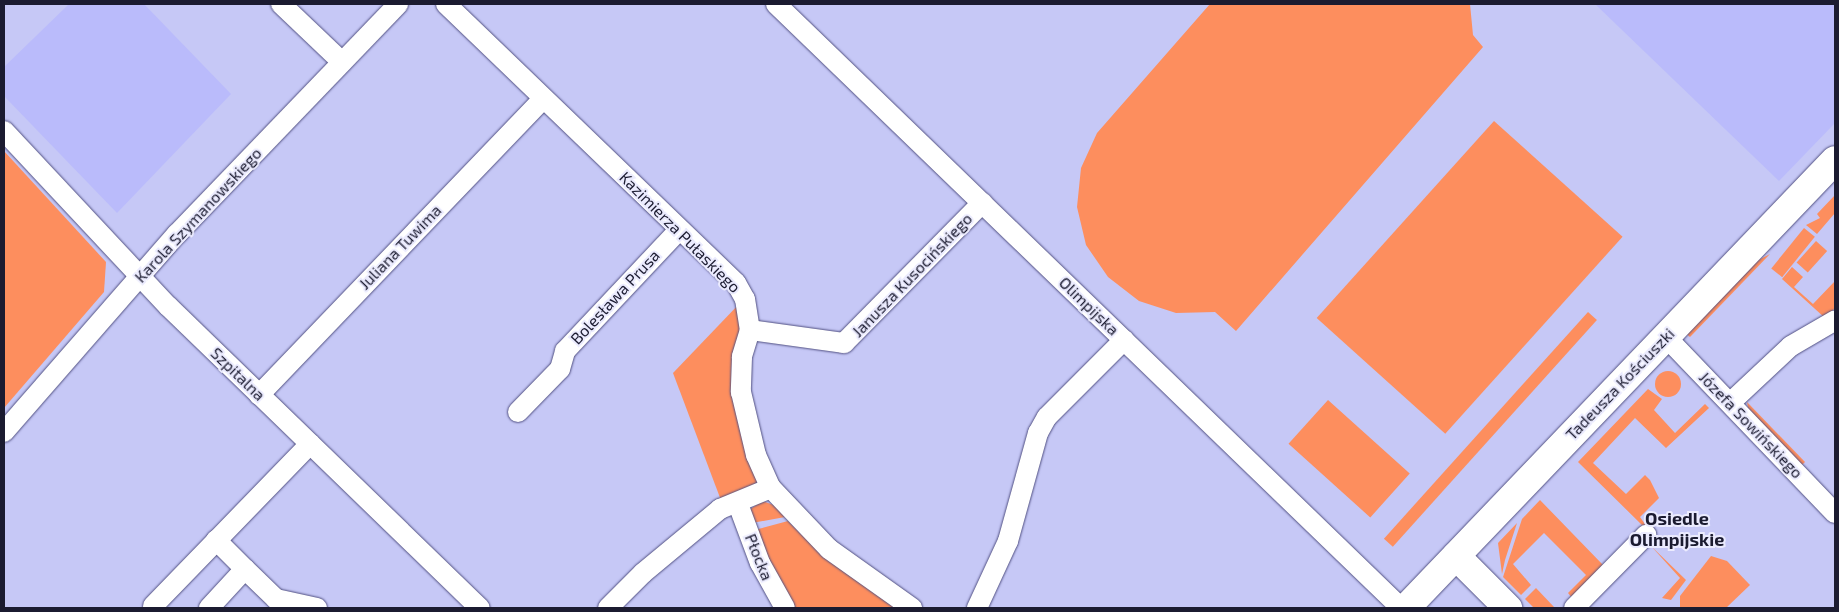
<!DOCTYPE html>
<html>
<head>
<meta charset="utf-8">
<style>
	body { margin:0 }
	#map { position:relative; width:1839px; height:612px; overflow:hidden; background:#c6c8f6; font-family:"Exo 2",sans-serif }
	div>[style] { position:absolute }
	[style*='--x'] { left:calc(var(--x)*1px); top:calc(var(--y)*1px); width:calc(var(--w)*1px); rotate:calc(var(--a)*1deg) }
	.built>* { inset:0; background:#babbfb }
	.green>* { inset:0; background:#fd8e5e; transform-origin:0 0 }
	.round { border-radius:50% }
	.roads { filter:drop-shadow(0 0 1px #515082) drop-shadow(0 0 1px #515082) }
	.street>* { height:20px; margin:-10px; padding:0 10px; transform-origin:10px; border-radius:10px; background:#fff }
	.secondary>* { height:28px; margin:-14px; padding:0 14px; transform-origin:14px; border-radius:14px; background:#fff }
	span { translate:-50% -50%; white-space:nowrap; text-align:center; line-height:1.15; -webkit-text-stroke:4px #ebebfe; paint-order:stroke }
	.street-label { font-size:16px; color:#1b1b30 }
	.neighbourhood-label { font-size:18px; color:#1b1b30; font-weight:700 }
	.frame { position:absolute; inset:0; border:5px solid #1b1b30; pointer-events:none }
</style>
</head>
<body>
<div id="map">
	<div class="built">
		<i style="clip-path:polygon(69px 4px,144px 4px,231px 94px,117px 213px,4px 96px,4px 67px)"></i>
		<i style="clip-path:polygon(1595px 4px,1835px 4px,1835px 123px,1779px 181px)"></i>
	</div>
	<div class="green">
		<i style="clip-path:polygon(1210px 4px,1470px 4px,1473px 35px,1483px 47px,1236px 331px,1215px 312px,1176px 313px,1139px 301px,1108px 277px,1086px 245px,1077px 207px,1081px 168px,1097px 133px)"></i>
		<i style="left:1494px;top:121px;width:173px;height:265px;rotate:42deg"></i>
		<i style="clip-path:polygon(4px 151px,106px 262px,104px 292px,4px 408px)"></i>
		<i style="clip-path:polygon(1835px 195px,1835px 213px,1817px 234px,1806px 225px,1820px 218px,1817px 214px)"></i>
		<i style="left:1804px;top:228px;width:14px;height:52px;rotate:39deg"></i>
		<i style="left:1816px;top:241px;width:15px;height:29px;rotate:42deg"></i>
		<i style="clip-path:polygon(1770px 254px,1690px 337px,1684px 332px,1747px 266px)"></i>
		<i style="clip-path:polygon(1792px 267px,1803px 277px,1794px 287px,1813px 304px,1835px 281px,1835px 308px,1825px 318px,1782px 279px)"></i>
		<i style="clip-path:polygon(740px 303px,758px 482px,722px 503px,673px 373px)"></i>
		<i style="left:1588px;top:312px;width:12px;height:305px;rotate:42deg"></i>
		<i class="round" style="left:1655px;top:371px;width:26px;height:26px"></i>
		<i style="clip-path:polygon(1648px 389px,1662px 399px,1654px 410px,1675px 433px,1705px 404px,1709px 408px,1666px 448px,1635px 418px,1593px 463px,1626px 494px,1645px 475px,1650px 480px,1659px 498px,1640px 517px,1647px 527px,1573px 599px,1568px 593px,1586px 575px,1544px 533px,1513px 564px,1531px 585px,1521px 595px,1503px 577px,1522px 519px,1540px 500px,1604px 566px,1644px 527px,1578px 462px)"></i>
		<i style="left:1328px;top:400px;width:110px;height:59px;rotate:42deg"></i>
		<i style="clip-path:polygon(1747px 402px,1805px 462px,1801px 466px,1748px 408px)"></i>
		<i style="clip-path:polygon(762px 501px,777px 506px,785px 517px,752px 523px,749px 510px)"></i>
		<i style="clip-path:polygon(788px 521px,800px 533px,896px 608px,792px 608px,755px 530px)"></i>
		<i style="clip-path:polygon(1517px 523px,1505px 560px,1502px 574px,1498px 543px)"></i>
		<i style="clip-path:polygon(1651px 546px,1686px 580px,1671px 600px,1662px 598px,1680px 578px)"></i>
		<i style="clip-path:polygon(1711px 556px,1727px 561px,1750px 585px,1726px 608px,1680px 608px,1680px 596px)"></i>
		<i style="clip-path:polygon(1536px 588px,1554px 607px,1552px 608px,1534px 608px,1525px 599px)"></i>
	</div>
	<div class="roads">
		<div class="street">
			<i style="--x:281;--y:4;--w:84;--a:43.6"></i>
			<i style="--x:446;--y:4;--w:402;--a:43.9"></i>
			<i style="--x:736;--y:283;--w:18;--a:61"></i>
			<i style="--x:745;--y:299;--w:31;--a:81"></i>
			<i style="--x:750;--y:330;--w:28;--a:107"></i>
			<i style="--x:742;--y:357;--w:35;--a:92"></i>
			<i style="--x:741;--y:392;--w:65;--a:76.6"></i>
			<i style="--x:756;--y:455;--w:36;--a:66"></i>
			<i style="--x:771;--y:488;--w:84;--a:46.4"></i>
			<i style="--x:829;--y:549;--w:102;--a:35.4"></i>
			<i style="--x:776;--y:4;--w:869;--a:44.02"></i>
			<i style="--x:4;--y:131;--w:240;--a:46.9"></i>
			<i style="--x:168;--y:306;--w:434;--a:44.1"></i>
			<i style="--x:750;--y:330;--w:95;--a:7.9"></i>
			<i style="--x:844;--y:343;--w:197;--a:-45.4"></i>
			<i style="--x:1666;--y:337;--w:244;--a:46.2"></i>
			<i style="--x:259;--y:395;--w:409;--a:-46.2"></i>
			<i style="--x:1730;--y:403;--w:83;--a:-43.1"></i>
			<i style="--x:1791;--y:346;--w:50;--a:-30.2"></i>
			<i style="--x:518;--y:412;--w:60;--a:-45.7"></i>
			<i style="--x:560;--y:369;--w:19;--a:-74"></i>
			<i style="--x:565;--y:351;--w:166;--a:-46.7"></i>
			<i style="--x:4;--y:432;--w:263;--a:-48.9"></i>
			<i style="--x:177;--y:234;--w:319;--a:-46.1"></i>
			<i style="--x:738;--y:504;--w:63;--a:69.6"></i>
			<i style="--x:760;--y:563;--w:51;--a:60.9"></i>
			<i style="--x:245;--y:569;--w:43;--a:44.1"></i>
			<i style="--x:276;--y:599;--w:42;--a:12.4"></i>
			<i style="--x:153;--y:606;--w:226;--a:-45.9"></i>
			<i style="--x:209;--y:608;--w:53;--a:-47.3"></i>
			<i style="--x:245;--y:569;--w:41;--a:-135"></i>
			<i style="--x:608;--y:608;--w:49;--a:-45"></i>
			<i style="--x:643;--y:573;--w:100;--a:-39.7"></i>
			<i style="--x:720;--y:509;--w:55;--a:-22.4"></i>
			<i style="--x:977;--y:608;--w:74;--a:-65.2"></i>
			<i style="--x:1008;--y:541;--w:112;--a:-74.5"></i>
			<i style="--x:1038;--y:433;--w:18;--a:-61"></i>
			<i style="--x:1047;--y:417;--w:109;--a:-45"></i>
			<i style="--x:1574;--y:608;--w:103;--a:-45.4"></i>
		</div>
		<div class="secondary">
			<i style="--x:1456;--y:556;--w:74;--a:45"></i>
			<i style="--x:1406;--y:608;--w:620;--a:-46.24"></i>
		</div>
	</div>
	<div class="street-label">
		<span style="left:198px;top:215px;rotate:-47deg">Karola Szymanowskiego</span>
		<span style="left:680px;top:232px;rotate:45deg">Kazimierza Pułaskiego</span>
		<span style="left:400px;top:247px;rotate:-46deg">Juliana Tuwima</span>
		<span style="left:912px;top:275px;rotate:-46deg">Janusza Kusocińskiego</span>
		<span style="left:615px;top:297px;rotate:-47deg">Bolesława Prusa</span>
		<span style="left:1089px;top:306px;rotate:44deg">Olimpijska</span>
		<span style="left:238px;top:374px;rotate:44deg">Szpitalna</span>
		<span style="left:1620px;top:384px;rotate:-46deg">Tadeusza Kościuszki</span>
		<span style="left:1751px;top:425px;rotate:46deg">Józefa Sowińskiego</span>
		<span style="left:759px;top:557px;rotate:68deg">Płocka</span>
	</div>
	<div class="neighbourhood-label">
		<span style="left:1677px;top:529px">Osiedle<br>Olimpijskie</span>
	</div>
	<div class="frame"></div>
</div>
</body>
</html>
